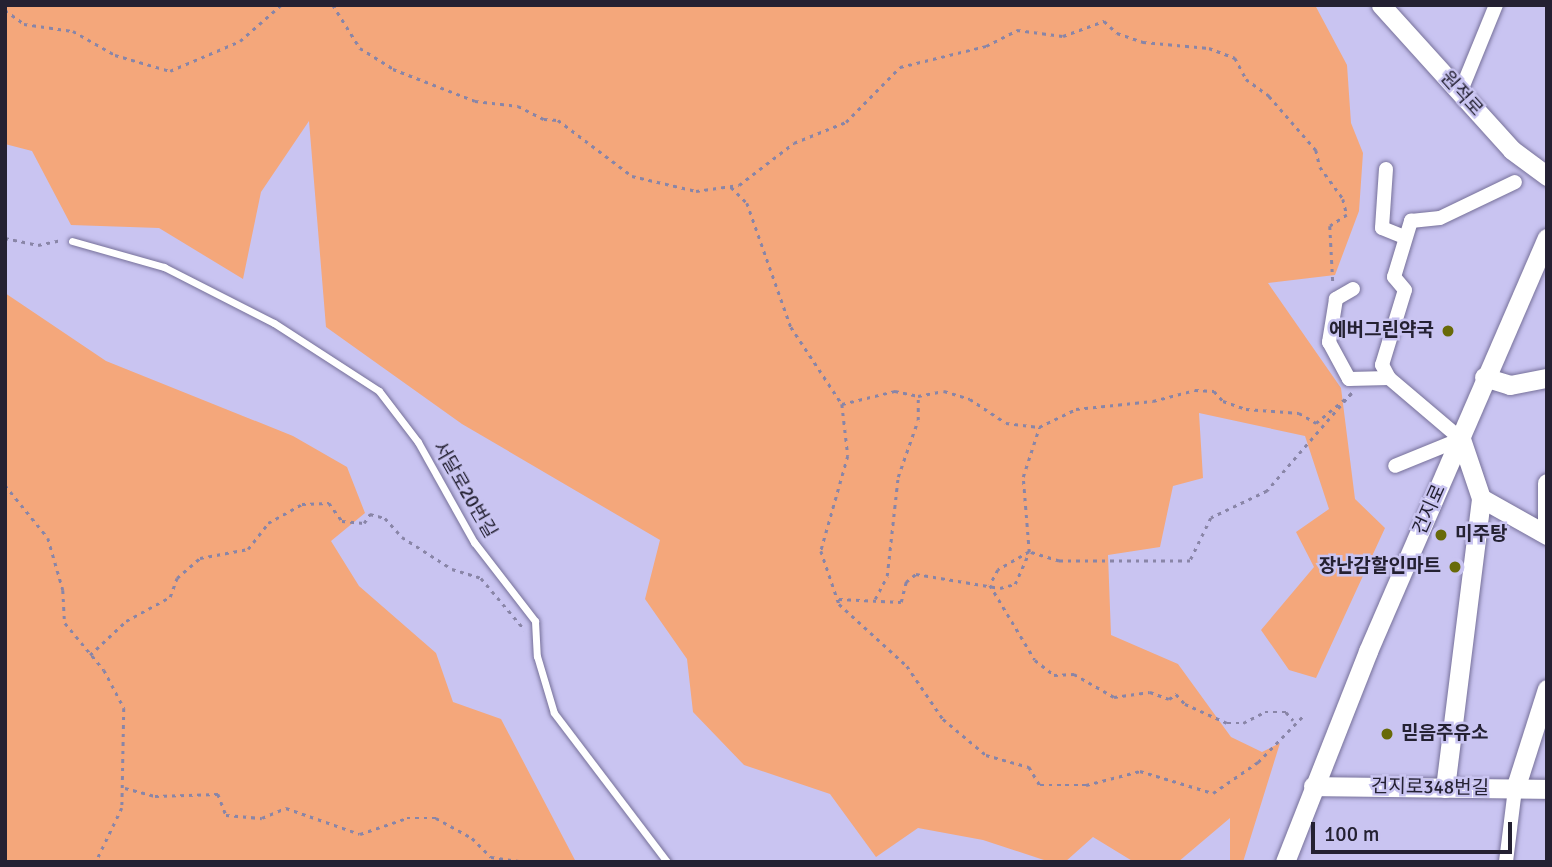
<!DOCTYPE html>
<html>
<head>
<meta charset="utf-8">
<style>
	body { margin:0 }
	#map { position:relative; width:1552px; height:867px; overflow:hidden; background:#c9c4f1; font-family:Signika,"Noto Sans KR",sans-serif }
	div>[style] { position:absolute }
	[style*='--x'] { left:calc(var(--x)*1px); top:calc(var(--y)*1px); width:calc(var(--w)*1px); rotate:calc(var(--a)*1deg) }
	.green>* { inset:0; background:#f4a77b }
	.path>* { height:2.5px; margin-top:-1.25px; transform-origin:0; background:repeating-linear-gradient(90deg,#8985a7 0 3.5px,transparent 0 8.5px) }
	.roads { filter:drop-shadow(0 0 2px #767099) drop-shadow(0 0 2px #767099) }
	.lane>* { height:7px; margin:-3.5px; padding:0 3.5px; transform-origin:3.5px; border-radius:3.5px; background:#fff }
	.street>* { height:14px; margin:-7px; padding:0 7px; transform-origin:7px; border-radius:7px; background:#fff }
	.secondary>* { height:19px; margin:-9.5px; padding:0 9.5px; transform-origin:9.5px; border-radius:9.5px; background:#fff }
	.dots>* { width:19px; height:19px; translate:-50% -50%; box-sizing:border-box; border:4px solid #c9c4f1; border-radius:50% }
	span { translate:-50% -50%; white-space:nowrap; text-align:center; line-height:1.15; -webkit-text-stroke:5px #c9c4f1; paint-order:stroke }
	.street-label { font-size:19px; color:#242132 }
	.poi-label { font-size:19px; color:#242132; font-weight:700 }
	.right { translate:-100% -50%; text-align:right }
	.left { translate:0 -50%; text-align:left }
	.frame { position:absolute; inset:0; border:7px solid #242132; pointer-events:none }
	.scale { position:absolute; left:1311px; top:822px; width:201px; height:32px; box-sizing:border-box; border:4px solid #242132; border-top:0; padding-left:9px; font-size:21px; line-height:24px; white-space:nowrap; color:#242132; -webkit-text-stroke:5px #c9c4f1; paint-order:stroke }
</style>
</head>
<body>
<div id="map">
	<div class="green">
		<i style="clip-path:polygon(5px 5px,1315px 5px,1347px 65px,1351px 123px,1363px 153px,1359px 211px,1335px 275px,1268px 283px,1341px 388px,1355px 499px,1385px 528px,1316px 678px,1289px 670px,1261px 630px,1314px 567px,1296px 532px,1329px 509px,1305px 436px,1199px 413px,1203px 478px,1173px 486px,1160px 547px,1108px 555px,1111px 635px,1178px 664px,1231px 737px,1262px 752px,1280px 743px,1243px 862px,1230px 862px,1230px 818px,1178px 862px,1134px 862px,1093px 837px,1065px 862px,1050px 862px,983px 840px,918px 828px,876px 857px,830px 794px,744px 765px,693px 712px,687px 659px,645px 599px,660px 540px,462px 424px,326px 327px,309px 121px,261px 192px,243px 279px,159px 228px,71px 225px,32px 151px,5px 144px)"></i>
		<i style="clip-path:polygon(5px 293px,106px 361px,293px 436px,347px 467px,365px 513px,331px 541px,359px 586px,436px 653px,453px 702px,501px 719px,576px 862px,5px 862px)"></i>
	</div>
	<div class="path">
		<i style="--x:333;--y:5;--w:51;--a:57.9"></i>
		<i style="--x:360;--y:48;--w:39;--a:32"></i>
		<i style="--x:393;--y:69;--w:88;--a:21.3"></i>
		<i style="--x:475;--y:101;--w:43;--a:6.6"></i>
		<i style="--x:518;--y:106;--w:29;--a:27"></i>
		<i style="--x:544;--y:119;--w:14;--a:4"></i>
		<i style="--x:558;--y:120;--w:93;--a:37.1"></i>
		<i style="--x:632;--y:176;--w:66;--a:13.2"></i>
		<i style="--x:696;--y:191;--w:43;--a:-7.9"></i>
		<i style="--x:739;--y:185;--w:69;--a:-37.4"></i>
		<i style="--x:794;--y:143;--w:56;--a:-22"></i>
		<i style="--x:846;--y:122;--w:77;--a:-45.5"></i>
		<i style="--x:900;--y:67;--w:89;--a:-13.7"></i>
		<i style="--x:986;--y:46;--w:35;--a:-27"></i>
		<i style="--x:1017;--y:30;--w:46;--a:7.4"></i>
		<i style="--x:1063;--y:36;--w:44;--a:-20.1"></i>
		<i style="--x:1104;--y:21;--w:18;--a:43"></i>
		<i style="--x:1117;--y:33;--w:28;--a:19"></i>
		<i style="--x:1143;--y:42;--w:66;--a:5.2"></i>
		<i style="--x:1209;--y:48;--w:28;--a:21"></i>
		<i style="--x:1235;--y:58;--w:24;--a:62"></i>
		<i style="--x:1246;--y:79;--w:29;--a:36"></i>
		<i style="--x:1269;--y:96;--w:72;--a:49"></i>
		<i style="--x:1316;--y:150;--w:17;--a:77"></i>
		<i style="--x:1320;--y:167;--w:39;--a:54"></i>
		<i style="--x:1343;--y:199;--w:16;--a:76"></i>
		<i style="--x:1347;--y:215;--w:20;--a:147"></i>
		<i style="--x:1330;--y:226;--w:58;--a:87"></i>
		<i style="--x:5;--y:10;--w:24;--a:36"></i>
		<i style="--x:24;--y:24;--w:49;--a:8.1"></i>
		<i style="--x:73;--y:31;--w:48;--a:29.7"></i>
		<i style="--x:115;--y:55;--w:57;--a:16.2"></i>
		<i style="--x:170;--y:71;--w:76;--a:-23.2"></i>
		<i style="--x:240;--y:41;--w:55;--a:-41.3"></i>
		<i style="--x:731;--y:187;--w:23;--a:45"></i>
		<i style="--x:747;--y:203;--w:132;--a:70.5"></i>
		<i style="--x:791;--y:327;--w:92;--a:56.5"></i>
		<i style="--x:842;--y:404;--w:52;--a:83.4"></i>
		<i style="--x:848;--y:456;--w:99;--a:105.9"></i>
		<i style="--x:821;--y:551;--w:56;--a:71.2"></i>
		<i style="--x:839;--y:604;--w:92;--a:42.4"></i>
		<i style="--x:907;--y:666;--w:64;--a:55.8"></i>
		<i style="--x:943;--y:719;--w:56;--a:39.9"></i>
		<i style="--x:986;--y:755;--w:45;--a:15.6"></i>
		<i style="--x:1029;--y:767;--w:21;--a:59"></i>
		<i style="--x:1040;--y:785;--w:46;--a:0"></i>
		<i style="--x:1086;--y:785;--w:56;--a:-14.5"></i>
		<i style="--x:1140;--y:771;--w:76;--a:16.8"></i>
		<i style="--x:1213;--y:793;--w:55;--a:-34.6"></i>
		<i style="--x:1258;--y:762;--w:66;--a:-45.6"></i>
		<i style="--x:5;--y:238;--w:34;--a:12"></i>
		<i style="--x:38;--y:245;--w:24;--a:-12"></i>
		<i style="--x:842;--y:404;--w:55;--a:-13.8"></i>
		<i style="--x:895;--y:391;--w:24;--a:12"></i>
		<i style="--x:918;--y:396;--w:26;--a:-11"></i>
		<i style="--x:944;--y:391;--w:27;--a:17"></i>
		<i style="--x:970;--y:399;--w:43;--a:33.7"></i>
		<i style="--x:1006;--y:423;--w:33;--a:7"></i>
		<i style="--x:1039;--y:427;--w:41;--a:-25.9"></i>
		<i style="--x:1076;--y:409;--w:77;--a:-5.9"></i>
		<i style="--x:1153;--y:401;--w:43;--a:-14.7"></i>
		<i style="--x:1195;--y:390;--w:19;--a:3"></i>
		<i style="--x:1214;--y:391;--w:13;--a:48"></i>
		<i style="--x:1223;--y:401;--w:24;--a:19"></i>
		<i style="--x:1246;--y:409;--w:53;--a:4.3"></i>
		<i style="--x:1299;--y:413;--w:20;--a:30"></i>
		<i style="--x:1316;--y:423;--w:47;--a:-39.8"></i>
		<i style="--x:1352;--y:393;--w:130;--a:130.9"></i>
		<i style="--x:1267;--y:491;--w:62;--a:154.3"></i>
		<i style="--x:1211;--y:518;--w:48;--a:116"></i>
		<i style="--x:1190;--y:561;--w:131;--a:180"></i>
		<i style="--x:1059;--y:561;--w:31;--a:-163"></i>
		<i style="--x:1029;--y:552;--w:36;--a:150"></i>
		<i style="--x:998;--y:570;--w:17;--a:118"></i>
		<i style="--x:5;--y:485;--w:68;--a:50.9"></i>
		<i style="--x:48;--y:538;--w:54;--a:73.9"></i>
		<i style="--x:63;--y:590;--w:33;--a:87"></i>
		<i style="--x:65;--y:623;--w:61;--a:50.3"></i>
		<i style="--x:104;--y:670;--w:43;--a:62.2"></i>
		<i style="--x:124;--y:708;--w:100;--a:91.1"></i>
		<i style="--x:122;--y:808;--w:60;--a:115.7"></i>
		<i style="--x:990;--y:585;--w:87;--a:59"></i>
		<i style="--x:1035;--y:660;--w:24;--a:38"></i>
		<i style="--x:1054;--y:675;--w:20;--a:-3"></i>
		<i style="--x:1074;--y:674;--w:46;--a:29.9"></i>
		<i style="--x:1114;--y:697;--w:36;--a:-8"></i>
		<i style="--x:1150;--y:692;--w:20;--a:20"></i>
		<i style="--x:1169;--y:699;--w:9;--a:-36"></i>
		<i style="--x:1176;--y:694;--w:13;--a:48"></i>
		<i style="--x:1185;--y:704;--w:46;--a:24.3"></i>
		<i style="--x:1227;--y:723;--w:16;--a:0"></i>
		<i style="--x:1243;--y:723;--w:25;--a:-27"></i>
		<i style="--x:1265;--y:712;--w:21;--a:0"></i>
		<i style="--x:1286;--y:712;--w:11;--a:49"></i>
		<i style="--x:839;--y:599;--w:62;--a:2.8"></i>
		<i style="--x:901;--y:602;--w:21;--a:-76"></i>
		<i style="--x:906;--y:582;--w:13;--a:-39"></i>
		<i style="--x:916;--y:574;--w:85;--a:9.5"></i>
		<i style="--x:1000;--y:588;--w:16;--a:-15"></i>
		<i style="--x:1015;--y:584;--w:35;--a:-66"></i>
		<i style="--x:1029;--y:552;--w:75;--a:-94.6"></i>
		<i style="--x:1023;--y:477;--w:52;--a:-71.9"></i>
		<i style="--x:875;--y:599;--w:26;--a:-62"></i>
		<i style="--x:887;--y:576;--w:100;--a:-83.7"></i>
		<i style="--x:898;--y:477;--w:60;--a:-70.7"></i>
		<i style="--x:918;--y:420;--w:24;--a:-90"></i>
		<i style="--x:90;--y:655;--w:50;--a:-43.4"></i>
		<i style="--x:126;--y:621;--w:50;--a:-28.6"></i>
		<i style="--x:170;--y:597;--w:20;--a:-70"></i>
		<i style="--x:177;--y:578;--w:30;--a:-41"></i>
		<i style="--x:200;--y:558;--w:49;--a:-10.6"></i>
		<i style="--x:248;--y:549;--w:33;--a:-52"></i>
		<i style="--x:268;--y:523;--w:39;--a:-29"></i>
		<i style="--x:302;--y:504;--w:27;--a:-2"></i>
		<i style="--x:329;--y:503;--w:22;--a:54"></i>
		<i style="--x:342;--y:521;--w:22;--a:5"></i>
		<i style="--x:364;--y:523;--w:11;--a:-56"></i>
		<i style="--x:370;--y:514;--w:16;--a:15"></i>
		<i style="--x:385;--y:518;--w:25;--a:48"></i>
		<i style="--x:402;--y:537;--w:59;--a:32.6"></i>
		<i style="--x:452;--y:569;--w:30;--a:17"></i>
		<i style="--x:481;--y:578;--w:68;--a:49.8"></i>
		<i style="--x:125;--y:788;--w:31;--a:15"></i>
		<i style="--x:155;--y:796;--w:63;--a:-1.8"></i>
		<i style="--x:218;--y:794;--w:22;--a:69"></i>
		<i style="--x:226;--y:815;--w:36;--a:5"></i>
		<i style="--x:262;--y:818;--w:26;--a:-23"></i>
		<i style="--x:286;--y:808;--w:78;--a:19.4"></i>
		<i style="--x:360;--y:834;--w:50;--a:-18.8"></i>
		<i style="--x:407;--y:818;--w:29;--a:0"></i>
		<i style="--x:436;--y:818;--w:41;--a:29.1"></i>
		<i style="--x:472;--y:838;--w:27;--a:45"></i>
		<i style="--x:491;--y:857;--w:36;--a:8"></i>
	</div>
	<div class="roads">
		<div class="lane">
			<i style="--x:72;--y:241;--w:96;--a:15.8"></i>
			<i style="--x:164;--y:267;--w:123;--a:27"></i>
			<i style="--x:274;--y:323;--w:125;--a:32.9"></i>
			<i style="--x:379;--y:391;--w:64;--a:52.6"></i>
			<i style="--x:418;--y:442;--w:115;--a:60.8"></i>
			<i style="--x:474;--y:542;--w:100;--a:52.3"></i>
			<i style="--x:535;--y:621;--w:35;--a:87"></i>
			<i style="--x:537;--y:656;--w:59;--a:73.4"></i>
			<i style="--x:554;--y:713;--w:187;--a:52.8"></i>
		</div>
		<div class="street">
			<i style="--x:1460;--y:93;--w:95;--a:-67.8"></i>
			<i style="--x:1386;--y:169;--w:59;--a:93.9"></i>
			<i style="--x:1382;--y:228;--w:24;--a:22"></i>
			<i style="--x:1353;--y:289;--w:20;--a:150"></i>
			<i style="--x:1336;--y:299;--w:44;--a:99.2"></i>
			<i style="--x:1329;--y:342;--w:42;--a:61.6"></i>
			<i style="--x:1349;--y:379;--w:40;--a:-1.4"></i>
			<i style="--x:1389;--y:378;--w:94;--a:40.3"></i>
			<i style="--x:1461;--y:439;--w:71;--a:157.8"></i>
			<i style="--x:1389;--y:378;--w:15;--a:-118"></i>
			<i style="--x:1382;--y:365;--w:78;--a:-73"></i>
			<i style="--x:1405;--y:290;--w:17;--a:-130"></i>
			<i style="--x:1394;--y:277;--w:59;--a:-73.1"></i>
			<i style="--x:1411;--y:221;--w:29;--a:-6"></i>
			<i style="--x:1440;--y:218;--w:83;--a:-25.6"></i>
			<i style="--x:1506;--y:862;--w:74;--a:-83"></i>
		</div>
		<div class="secondary">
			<i style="--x:1381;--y:5;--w:195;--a:47.9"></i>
			<i style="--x:1512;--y:150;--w:44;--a:36.6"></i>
			<i style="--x:1484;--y:377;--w:27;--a:17"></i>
			<i style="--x:1510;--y:385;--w:38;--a:-11"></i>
			<i style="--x:1547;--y:483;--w:41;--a:90"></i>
			<i style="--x:1481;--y:498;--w:76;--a:29.3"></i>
			<i style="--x:1313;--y:786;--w:234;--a:0.7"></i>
			<i style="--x:1445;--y:788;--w:292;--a:-82.9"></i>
			<i style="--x:1481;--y:498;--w:62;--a:-108.7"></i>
			<i style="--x:1515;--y:789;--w:105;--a:-72.3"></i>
			<i style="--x:1285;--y:862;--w:227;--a:-68.5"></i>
			<i style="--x:1368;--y:651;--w:450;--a:-66.6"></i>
		</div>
	</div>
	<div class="dots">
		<i style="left:1448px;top:331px;background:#686a08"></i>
		<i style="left:1441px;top:535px;background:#686a08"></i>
		<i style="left:1455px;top:567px;background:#686a08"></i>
		<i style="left:1387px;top:734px;background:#686a08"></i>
	</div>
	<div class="street-label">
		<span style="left:1461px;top:94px;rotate:48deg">원적로</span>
		<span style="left:464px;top:490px;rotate:60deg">서달로20번길</span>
		<span style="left:1430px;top:510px;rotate:-66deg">건지로</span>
		<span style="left:1430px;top:788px;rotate:1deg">건지로348번길</span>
	</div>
	<div class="poi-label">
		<span class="right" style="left:1434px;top:331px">에버그린약국</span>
		<span class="left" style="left:1455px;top:535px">미주탕</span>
		<span class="right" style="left:1441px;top:567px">장난감할인마트</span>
		<span class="left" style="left:1401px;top:734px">믿음주유소</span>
	</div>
	<div class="frame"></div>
	<div class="scale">100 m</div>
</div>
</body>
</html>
